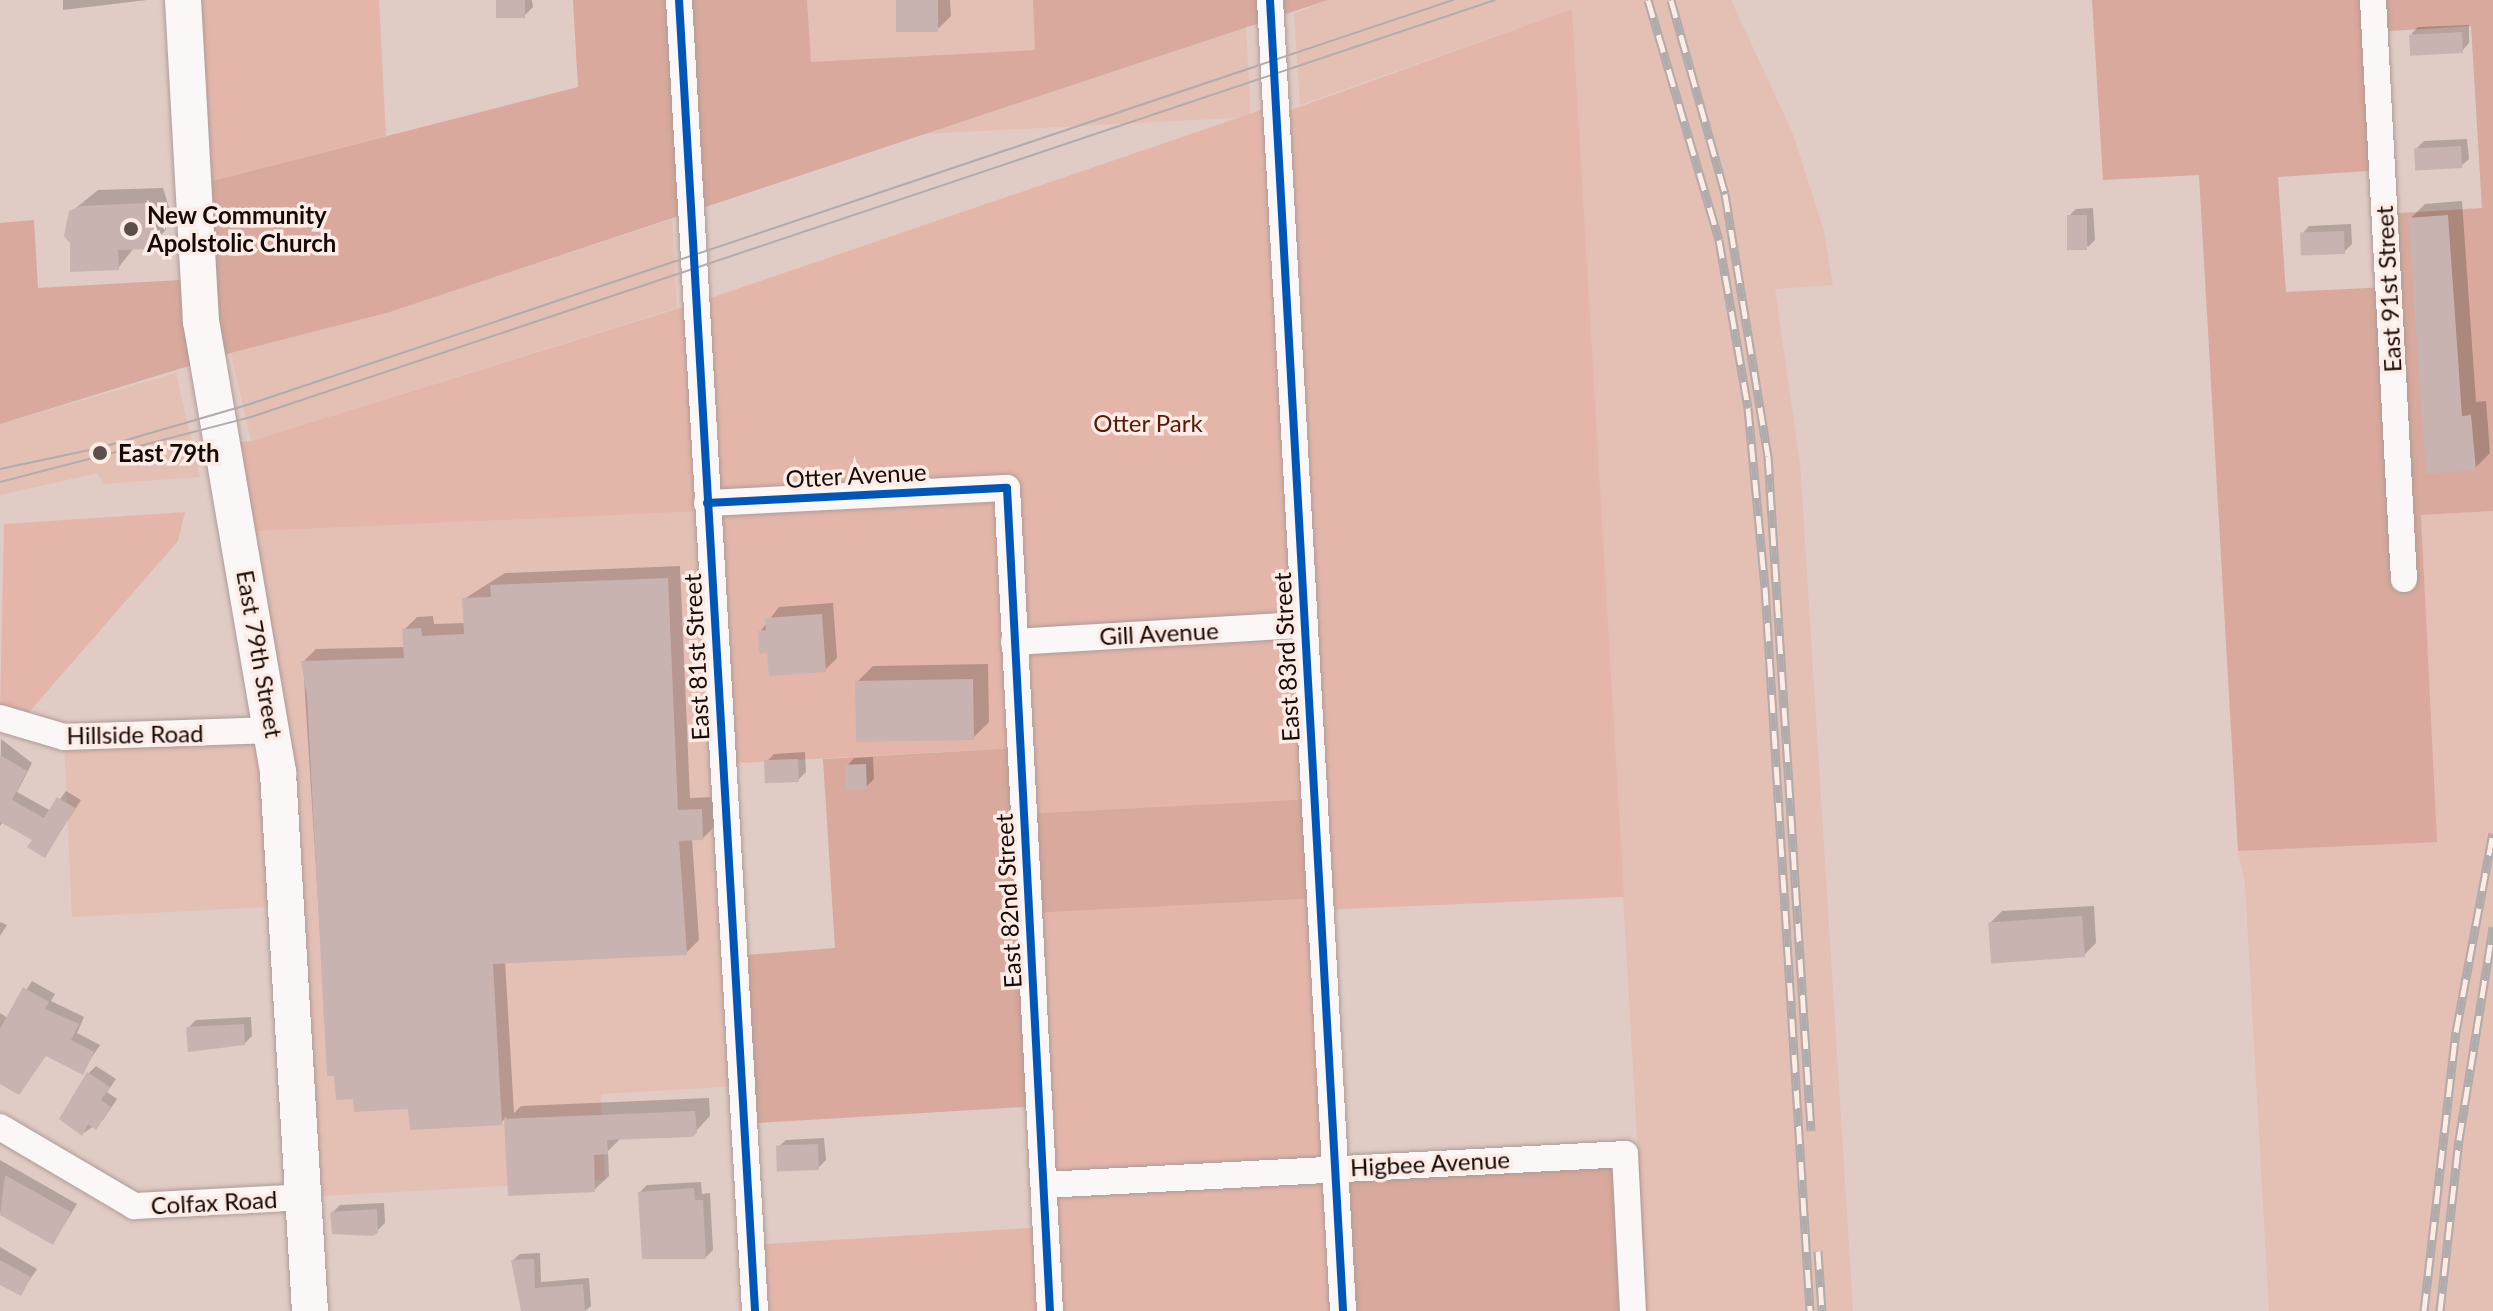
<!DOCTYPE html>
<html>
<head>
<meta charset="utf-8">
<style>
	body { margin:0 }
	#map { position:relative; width:2493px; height:1311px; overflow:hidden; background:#e1cbc5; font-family:Lato,sans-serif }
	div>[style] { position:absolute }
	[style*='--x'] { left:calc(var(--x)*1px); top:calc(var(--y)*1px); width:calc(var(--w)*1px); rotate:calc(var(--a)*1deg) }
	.built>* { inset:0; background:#e4bfb4; transform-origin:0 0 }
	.green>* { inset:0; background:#e4b6aa }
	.forest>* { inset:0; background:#d8a99c; transform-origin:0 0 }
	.shadow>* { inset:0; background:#0003 }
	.building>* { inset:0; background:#c9b3b1; transform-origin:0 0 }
	.roads { filter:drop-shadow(0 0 2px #ad9c97) drop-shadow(0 0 2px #ad9c97) }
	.minor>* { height:26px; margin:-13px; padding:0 13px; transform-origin:13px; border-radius:13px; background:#faf7f6 }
	.secondary>* { height:36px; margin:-18px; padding:0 18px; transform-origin:18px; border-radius:18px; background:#faf7f6 }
	.tram>* { height:2px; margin:-1px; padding:0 1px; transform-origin:1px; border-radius:1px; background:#b1acab }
	.rail>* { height:9px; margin-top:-4.5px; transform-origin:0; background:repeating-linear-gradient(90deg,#fdebe6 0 18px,#b1acab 0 36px); box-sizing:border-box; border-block:2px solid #b1acab }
	.cycleway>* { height:8px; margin:-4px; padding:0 4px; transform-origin:4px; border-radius:4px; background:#0057b8 }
	.dots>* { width:22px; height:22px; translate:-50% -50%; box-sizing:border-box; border:4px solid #fdebe6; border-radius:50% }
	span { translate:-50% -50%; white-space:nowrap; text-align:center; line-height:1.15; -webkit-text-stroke:7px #fdebe6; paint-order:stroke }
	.poi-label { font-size:24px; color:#170a06; font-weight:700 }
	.left { translate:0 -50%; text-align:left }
	.street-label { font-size:24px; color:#170a06 }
	.park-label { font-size:24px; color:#561a07 }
</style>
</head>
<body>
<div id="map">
	<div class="built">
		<i style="clip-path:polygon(807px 0,1033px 0,1036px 50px,810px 62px)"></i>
		<i style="clip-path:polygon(1328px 0,1731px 0,1793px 134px,1824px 231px,1833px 285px,1775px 289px,1800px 463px,1853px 1311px,1647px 1311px,1572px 9px,1300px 105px,1294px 14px)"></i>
		<i style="left:1246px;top:28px;width:89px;height:572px;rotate:87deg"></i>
		<i style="clip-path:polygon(672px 219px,677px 308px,251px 441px,231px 353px,390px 312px)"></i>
		<i style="clip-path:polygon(176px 373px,200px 477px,103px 484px,98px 473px,0 495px,0 424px)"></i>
		<i style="clip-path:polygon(707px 511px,741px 1086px,601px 1094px,605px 1180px,305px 1197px,287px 906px,72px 917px,64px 737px,274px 730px,239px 532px)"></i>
		<i style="clip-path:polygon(2493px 511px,2493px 1311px,2269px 1311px,2245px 883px,2238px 851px,2436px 841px,2421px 515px)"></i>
	</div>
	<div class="green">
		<i style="clip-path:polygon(183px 0,379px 0,386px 136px,193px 186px)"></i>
		<i style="clip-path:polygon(1572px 9px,1624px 897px,1321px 910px,1343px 1311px,755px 1311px,751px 1245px,1046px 1227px,1019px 748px,722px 764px,707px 511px,239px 532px,223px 444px,251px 441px,696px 303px,1276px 105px,1277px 115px)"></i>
		<i style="clip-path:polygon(185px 512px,178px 541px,23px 719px,0 711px,4px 524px)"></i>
	</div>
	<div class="forest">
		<i style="clip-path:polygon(573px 0,807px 0,811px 62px,1035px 50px,1033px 0,1328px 0,390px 312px,231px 353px,0 424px,0 223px,34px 220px,38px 288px,198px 279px,193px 186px,578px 87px)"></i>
		<i style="clip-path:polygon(evenodd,2092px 0,2493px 0,2493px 511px,2421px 515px,2437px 842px,2238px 851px,2199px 175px,2103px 180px,2092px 0,2471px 26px,2482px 208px,2384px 214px,2388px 287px,2286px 292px,2278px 177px,2382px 170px,2375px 32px,2471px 26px)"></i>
		<i style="clip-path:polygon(1020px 748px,1024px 814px,1314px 799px,1320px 898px,1029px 913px,1039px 1106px,743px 1124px,734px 956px,835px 948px,823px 759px)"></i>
		<i style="left:1639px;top:1152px;width:159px;height:304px;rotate:87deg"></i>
	</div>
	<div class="shadow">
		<i style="clip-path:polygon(63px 0,147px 0,63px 10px)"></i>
		<i style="clip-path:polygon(498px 0,532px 0,533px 7px,525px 15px)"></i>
		<i style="clip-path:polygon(898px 0,950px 0,951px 16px,939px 28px)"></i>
		<i style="clip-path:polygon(2469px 25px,2469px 43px,2462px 51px,2411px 34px,2418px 27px)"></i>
		<i style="clip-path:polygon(2467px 139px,2469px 159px,2461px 166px,2416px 149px,2424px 141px)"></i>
		<i style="clip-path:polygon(163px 188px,172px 217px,165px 231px,149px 247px,134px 248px,118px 268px,71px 212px,98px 190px)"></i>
		<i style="clip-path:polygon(2462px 201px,2476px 402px,2486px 401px,2490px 453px,2475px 468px,2410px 219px,2425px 204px)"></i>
		<i style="clip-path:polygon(2093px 208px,2095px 240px,2088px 247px,2069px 216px,2076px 209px)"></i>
		<i style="clip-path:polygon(2351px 224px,2352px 244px,2344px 252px,2302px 234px,2309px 226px)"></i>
		<i style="clip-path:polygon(680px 566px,690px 798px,714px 797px,715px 826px,703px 838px,692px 839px,699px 940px,686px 953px,505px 961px,514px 1113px,521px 1106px,709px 1098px,710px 1116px,696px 1131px,621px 1138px,608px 1151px,609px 1176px,594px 1190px,510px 1194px,506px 1117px,501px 1123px,355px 1097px,336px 1074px,329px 1074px,303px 662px,316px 649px,405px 647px,404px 630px,417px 617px,433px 616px,434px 624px,465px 623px,464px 599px,505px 573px)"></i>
		<i style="clip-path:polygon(833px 603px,837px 658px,825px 670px,760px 632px,779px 607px)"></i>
		<i style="clip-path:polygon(988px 664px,989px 722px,973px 738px,857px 682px,873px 666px)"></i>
		<i style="clip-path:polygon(1px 739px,32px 763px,17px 792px,51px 811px,66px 791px,81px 800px,45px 855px,34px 839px,3px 822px,0 826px)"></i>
		<i style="clip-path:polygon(805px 752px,806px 772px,798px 780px,766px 762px,774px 754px)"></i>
		<i style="clip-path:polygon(873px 757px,874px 779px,866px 787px,847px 766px,854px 758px)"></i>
		<i style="clip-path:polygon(2094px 906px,2096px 943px,2084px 955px,1990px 923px,2002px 911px)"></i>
		<i style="clip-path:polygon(0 922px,7px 925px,0 936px)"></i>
		<i style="clip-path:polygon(32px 981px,55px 994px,51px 1001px,84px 1017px,77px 1033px,100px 1045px,82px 1072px,47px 1054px,19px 1092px,0 1082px,0 1013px,8px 1018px)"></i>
		<i style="clip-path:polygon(251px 1017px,252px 1036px,245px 1043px,188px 1028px,196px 1020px)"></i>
		<i style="clip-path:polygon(96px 1066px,116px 1079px,107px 1092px,117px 1099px,103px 1120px,82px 1134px,88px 1074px)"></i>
		<i style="clip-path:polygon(824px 1138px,826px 1160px,818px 1168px,778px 1147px,786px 1140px)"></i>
		<i style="clip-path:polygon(0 1160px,77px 1204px,53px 1243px,0 1212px)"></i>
		<i style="clip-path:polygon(701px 1182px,702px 1194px,710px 1193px,713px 1250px,706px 1257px,640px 1192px,647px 1185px)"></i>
		<i style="clip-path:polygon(384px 1203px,385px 1223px,377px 1231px,332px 1213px,340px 1205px)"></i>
		<i style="clip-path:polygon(0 1247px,37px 1269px,21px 1293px,0 1282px)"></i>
		<i style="clip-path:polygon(540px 1253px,541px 1282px,589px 1278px,591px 1306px,585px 1311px,522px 1311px,513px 1260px,520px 1254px)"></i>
	</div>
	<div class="building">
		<i style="left:496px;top:0;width:29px;height:18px"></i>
		<i style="left:896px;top:0;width:42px;height:32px"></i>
		<i style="left:2462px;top:32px;width:21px;height:53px;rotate:87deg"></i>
		<i style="left:2461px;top:146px;width:22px;height:47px;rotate:87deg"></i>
		<i style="clip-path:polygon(148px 203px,157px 235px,149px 235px,149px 249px,118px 250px,119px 270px,70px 272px,70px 243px,64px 236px,69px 211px,81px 206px)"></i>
		<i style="left:2067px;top:215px;width:20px;height:35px"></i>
		<i style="clip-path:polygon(2448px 215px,2462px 416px,2471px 415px,2476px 470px,2426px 474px,2408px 218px)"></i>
		<i style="left:2344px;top:231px;width:23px;height:44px;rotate:88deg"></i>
		<i style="clip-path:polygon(668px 578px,678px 810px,702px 809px,703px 840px,679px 841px,687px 955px,493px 964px,502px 1125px,410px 1130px,408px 1109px,354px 1112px,353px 1099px,336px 1100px,334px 1076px,327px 1076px,307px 696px,301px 661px,404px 658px,402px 629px,421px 628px,422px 636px,464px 634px,462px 598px,491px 597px,490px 585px)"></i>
		<i style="clip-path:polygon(822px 614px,826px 672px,769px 676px,767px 653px,759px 654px,758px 631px,766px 630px,765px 618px)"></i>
		<i style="left:973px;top:679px;width:61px;height:118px;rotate:89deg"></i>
		<i style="clip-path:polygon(0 755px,27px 771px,12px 800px,44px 818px,57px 797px,75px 808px,45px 858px,27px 847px,32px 840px,0 822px)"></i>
		<i style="left:798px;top:759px;width:23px;height:34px;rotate:88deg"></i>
		<i style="left:866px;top:764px;width:25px;height:21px;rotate:88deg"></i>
		<i style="left:2082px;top:916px;width:41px;height:94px;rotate:86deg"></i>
		<i style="clip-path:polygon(23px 987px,49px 1002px,45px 1009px,79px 1024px,71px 1040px,94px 1052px,83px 1075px,46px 1056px,19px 1095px,0 1084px,0 1029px)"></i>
		<i style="clip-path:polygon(244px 1024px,245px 1045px,188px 1052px,186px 1027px)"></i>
		<i style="clip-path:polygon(87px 1072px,110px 1087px,101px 1100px,111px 1107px,96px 1130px,88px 1124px,82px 1136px,59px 1119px)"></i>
		<i style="clip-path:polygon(695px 1111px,697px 1133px,692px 1137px,607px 1140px,608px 1154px,594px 1155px,595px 1192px,508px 1196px,504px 1119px)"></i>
		<i style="left:818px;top:1144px;width:26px;height:42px;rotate:88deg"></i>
		<i style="clip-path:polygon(5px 1175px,71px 1212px,53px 1245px,0 1215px)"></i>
		<i style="clip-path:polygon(694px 1188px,695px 1200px,703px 1200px,706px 1259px,642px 1259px,638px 1192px)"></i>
		<i style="clip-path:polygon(377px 1209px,378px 1233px,373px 1236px,332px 1234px,330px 1212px)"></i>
		<i style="clip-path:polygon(534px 1259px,535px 1288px,583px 1284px,585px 1311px,521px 1311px,511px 1260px)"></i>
		<i style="clip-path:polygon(0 1260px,31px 1277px,21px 1296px,0 1285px)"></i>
	</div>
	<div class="roads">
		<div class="minor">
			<i style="--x:679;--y:0;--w:1313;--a:86.68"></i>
			<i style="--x:1270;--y:0;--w:1313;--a:86.81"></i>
			<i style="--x:2373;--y:0;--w:580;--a:86.94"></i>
			<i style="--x:707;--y:503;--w:300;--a:-2.9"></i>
			<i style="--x:1007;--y:488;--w:824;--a:87.01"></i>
			<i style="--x:1014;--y:642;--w:290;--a:-3.4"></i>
			<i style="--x:0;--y:718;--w:67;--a:16.5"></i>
			<i style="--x:64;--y:737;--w:210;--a:-1.9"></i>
			<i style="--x:0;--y:1127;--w:156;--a:30.5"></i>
			<i style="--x:134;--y:1206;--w:171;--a:-3"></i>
			<i style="--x:1044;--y:1185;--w:582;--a:-3.05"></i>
			<i style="--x:1625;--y:1154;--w:157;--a:87.1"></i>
		</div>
		<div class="secondary">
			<i style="--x:183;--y:0;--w:322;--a:86.8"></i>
			<i style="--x:201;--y:321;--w:459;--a:80.3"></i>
			<i style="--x:278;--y:773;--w:539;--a:86.6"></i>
		</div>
	</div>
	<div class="tram">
		<i style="--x:0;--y:469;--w:101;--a:-12"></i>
		<i style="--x:99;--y:448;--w:154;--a:-16.2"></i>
		<i style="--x:247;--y:405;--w:1272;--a:-18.56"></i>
		<i style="--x:0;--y:482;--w:256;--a:-14.5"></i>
		<i style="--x:248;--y:418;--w:1315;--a:-18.53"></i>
	</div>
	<div class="rail">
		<i style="--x:1648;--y:0;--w:250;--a:73.5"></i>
		<i style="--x:1719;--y:240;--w:170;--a:80.2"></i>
		<i style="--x:1748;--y:408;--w:180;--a:84.6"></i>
		<i style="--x:1765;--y:587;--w:725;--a:86.44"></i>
		<i style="--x:1671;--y:0;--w:201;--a:74.4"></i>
		<i style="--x:1725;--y:194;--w:266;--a:80.7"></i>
		<i style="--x:1768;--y:456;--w:676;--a:86.35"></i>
		<i style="--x:1818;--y:1251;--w:60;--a:86.2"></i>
		<i style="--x:2424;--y:1311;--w:281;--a:-83.5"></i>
		<i style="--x:2456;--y:1032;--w:202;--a:-79.5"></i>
		<i style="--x:2440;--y:1311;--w:172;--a:-83.7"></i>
		<i style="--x:2459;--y:1140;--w:216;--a:-80.9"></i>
	</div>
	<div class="cycleway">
		<i style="--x:679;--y:0;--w:1313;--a:86.68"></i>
		<i style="--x:1270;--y:0;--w:1313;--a:86.81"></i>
		<i style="--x:707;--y:503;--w:300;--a:-2.9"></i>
		<i style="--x:1007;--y:488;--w:824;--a:87.01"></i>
	</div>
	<div class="dots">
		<i style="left:131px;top:229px;background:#5e4e49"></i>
		<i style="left:100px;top:453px;background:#5e4e49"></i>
	</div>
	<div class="poi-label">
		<span class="left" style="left:147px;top:229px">New Community<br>Apolstolic Church</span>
		<span class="left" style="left:118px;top:453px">East 79th</span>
	</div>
	<div class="street-label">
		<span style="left:2388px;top:289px;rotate:-93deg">East 91st Street</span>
		<span style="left:856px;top:475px;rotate:-3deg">Otter Avenue</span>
		<span style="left:1159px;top:633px;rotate:-3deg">Gill Avenue</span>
		<span style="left:260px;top:654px;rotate:80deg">East 79th Street</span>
		<span style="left:696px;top:657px;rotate:-93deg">East 81st Street</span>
		<span style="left:1286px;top:657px;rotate:-93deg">East 83rd Street</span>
		<span style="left:135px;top:734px;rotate:-1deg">Hillside Road</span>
		<span style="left:1008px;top:901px;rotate:-93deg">East 82nd Street</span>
		<span style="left:1430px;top:1163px;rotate:-3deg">Higbee Avenue</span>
		<span style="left:214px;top:1202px;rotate:-3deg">Colfax Road</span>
	</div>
	<div class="park-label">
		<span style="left:1148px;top:423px">Otter Park</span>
	</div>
</div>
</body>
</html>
